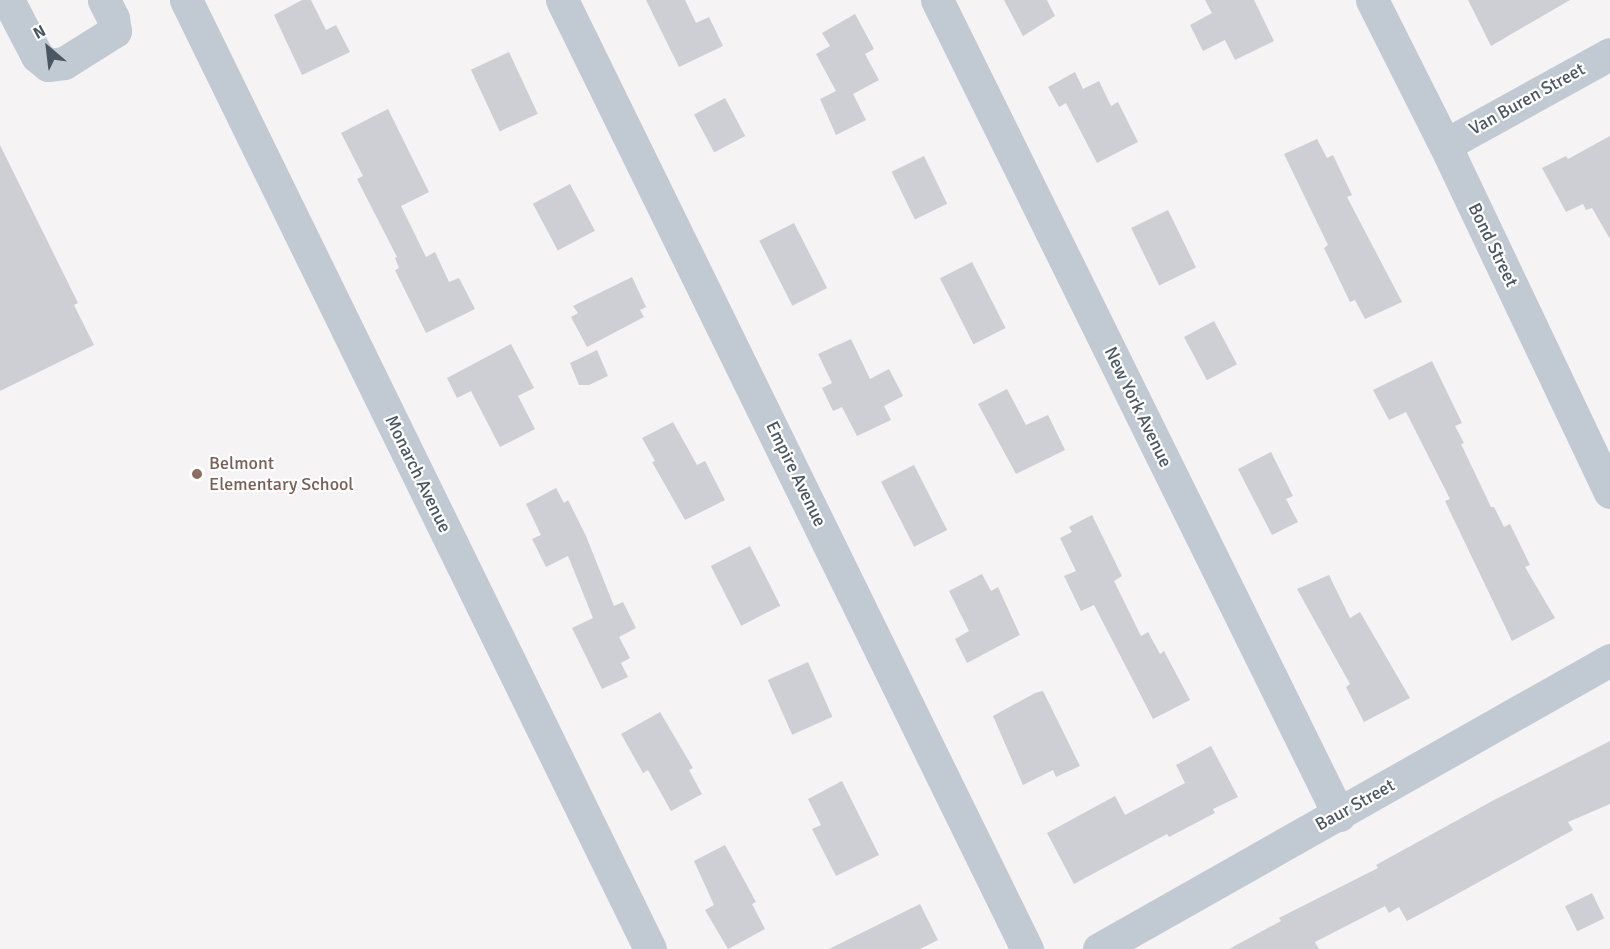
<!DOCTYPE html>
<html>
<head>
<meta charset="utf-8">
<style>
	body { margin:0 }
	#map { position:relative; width:1610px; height:949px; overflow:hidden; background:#f5f3f3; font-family:Signika,sans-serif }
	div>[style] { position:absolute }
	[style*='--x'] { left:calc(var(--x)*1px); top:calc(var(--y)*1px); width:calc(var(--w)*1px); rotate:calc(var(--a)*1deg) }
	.building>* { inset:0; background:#cdcfd5; transform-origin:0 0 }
	.minor>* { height:33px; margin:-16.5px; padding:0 16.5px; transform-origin:16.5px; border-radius:16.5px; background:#c1cad2 }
	.dots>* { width:16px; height:16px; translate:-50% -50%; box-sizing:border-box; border:3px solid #fff; border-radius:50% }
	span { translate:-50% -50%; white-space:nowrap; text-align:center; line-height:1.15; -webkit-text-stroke:4.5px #fff; paint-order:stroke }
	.street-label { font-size:18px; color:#4a5661 }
	.education-label { font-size:18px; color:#785e54 }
	.left { translate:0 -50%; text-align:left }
	.north { position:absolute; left:18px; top:18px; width:60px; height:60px; -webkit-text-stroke:4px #fff; paint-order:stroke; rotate:332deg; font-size:16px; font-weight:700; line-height:24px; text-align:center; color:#4a5661 }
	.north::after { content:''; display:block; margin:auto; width:21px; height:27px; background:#4a5661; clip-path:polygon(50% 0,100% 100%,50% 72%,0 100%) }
</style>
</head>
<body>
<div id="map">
	<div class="building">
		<i style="clip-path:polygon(302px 0,311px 0,326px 30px,336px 25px,350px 52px,302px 75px,274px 15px)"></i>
		<i style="clip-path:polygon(646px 0,685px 0,696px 23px,709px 17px,723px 46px,679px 67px)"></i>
		<i style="clip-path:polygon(1004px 0,1047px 0,1055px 16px,1023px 36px)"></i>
		<i style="clip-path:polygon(1205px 0,1254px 0,1274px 41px,1235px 60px,1225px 40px,1203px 51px,1190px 25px,1212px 13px)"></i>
		<i style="clip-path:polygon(1468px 0,1570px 0,1491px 46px)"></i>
		<i style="clip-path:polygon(855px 14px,874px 49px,865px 54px,879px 80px,853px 94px,866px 120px,836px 135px,820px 99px,836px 91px,816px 54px,830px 46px,822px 33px)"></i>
		<i style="left:509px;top:52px;width:68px;height:42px;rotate:65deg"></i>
		<i style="clip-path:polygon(1075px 72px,1083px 89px,1099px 81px,1111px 106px,1118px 102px,1138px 142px,1097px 163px,1066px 103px,1059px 107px,1048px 87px)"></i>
		<i style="left:725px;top:98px;width:43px;height:35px;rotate:62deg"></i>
		<i style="clip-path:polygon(388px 109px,429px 192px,401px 206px,426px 257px,435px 252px,449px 282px,459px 278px,475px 309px,426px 333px,395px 270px,399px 268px,395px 258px,397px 257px,357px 179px,363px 176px,341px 133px)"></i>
		<i style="clip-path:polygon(1610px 136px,1610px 239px,1592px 208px,1586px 210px,1583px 204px,1566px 212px,1542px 168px,1566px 156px,1568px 159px)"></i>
		<i style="clip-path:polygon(1317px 139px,1327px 158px,1333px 155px,1352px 195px,1347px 197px,1402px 302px,1365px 319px,1355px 300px,1350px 302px,1324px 248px,1328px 245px,1284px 154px)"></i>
		<i style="clip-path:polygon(0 145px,78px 303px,74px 305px,94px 345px,0 391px)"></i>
		<i style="left:924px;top:156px;width:53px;height:36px;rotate:64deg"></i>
		<i style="left:570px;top:184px;width:53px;height:42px;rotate:62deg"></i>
		<i style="left:1168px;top:210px;width:64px;height:41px;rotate:64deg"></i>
		<i style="left:794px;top:223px;width:73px;height:39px;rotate:63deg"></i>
		<i style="left:972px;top:262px;width:74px;height:36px;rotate:63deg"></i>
		<i style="clip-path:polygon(632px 277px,646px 307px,640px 310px,644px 317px,587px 347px,571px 317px,578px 313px,573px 306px)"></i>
		<i style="left:1214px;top:321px;width:49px;height:34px;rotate:62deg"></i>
		<i style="clip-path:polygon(851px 339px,870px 379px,889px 369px,903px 396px,884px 406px,891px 420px,857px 436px,842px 407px,833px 411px,822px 388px,832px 383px,818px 354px)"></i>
		<i style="clip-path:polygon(511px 344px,534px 388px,518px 396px,535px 429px,500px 447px,471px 391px,457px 398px,447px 378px)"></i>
		<i style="clip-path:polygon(597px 350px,608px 376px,589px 385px,579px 385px,570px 363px)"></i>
		<i style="clip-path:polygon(1432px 361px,1462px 423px,1455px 426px,1464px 443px,1461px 444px,1491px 507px,1494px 507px,1504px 527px,1510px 524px,1530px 565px,1525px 567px,1555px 618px,1512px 641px,1445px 501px,1450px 499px,1406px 412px,1389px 420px,1373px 390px)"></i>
		<i style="clip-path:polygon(1007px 389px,1026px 425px,1048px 415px,1065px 450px,1016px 474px,978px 404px)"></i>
		<i style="clip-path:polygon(673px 422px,697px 465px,705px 461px,725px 500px,685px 520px,652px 462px,655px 461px,642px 438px)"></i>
		<i style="clip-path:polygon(1271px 452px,1293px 496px,1286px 499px,1298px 522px,1272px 535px,1238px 469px)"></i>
		<i style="left:914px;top:465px;width:73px;height:37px;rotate:63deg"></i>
		<i style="clip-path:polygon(556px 488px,564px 503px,568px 500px,586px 536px,614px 606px,623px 602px,636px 628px,619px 637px,630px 658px,621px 663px,628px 677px,602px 689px,572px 628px,593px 618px,568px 556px,546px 567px,532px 539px,541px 535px,526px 504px)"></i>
		<i style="clip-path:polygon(1092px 515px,1122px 576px,1114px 581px,1141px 636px,1148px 632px,1160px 654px,1164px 651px,1190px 700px,1153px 719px,1094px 605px,1081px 611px,1064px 576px,1076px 571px,1060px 538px,1072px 532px,1069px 527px)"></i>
		<i style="left:750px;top:546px;width:67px;height:44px;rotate:63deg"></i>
		<i style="clip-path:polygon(982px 574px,991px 591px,998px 587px,1020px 635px,967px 663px,955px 639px,969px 631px,949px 591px)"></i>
		<i style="clip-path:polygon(1329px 575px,1350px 618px,1360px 612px,1410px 698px,1364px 722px,1346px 687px,1350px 684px,1297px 589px)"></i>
		<i style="left:808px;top:662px;width:60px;height:44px;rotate:66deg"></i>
		<i style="clip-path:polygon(1043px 691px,1080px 766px,1056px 777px,1053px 770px,1023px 785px,993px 716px,1035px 693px)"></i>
		<i style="clip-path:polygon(660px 712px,693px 768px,689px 770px,702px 794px,671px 811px,648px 770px,643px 773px,621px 734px)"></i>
		<i style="clip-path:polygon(1610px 741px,1610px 804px,1568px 822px,1573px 830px,1439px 904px,1407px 921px,1399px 907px,1389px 913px,1385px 906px,1315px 942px,1319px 949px,1229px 949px,1281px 921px,1279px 918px,1378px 868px,1376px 865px,1494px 800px)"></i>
		<i style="clip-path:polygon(1211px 746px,1238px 797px,1213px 809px,1215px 813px,1169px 837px,1167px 834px,1074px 884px,1047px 833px,1115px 796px,1125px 815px,1185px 783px,1176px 765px)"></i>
		<i style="clip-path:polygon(842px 781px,879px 855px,836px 876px,812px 829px,821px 825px,808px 799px)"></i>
		<i style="clip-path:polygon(725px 845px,756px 902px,752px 904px,765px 929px,728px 949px,705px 910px,714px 905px,694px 861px)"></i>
		<i style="left:1592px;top:893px;width:28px;height:30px;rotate:64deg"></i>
		<i style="clip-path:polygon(920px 904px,938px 940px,920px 949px,829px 949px)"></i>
	</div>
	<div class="minor">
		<i style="--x:8;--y:0;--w:63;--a:62.6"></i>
		<i style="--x:37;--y:56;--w:14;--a:39"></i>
		<i style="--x:48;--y:65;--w:16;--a:-7"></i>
		<i style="--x:64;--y:63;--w:60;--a:-32.1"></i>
		<i style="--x:115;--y:31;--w:13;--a:-99"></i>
		<i style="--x:113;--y:18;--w:20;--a:-117"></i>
		<i style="--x:186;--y:0;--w:1056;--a:63.94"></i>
		<i style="--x:562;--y:0;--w:1057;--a:63.9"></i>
		<i style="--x:937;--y:0;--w:909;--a:63.75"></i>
		<i style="--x:1372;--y:0;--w:162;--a:63.3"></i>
		<i style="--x:1445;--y:145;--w:384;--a:64.6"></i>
		<i style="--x:1445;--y:145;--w:188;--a:-28.9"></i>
		<i style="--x:1099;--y:949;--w:587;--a:-29.49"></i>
	</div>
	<div class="dots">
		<i style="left:197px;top:474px;background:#8d6e63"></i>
	</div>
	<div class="street-label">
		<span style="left:1527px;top:99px;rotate:-29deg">Van Buren Street</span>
		<span style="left:1493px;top:245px;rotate:64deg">Bond Street</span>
		<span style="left:1138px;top:407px;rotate:64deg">New York Avenue</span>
		<span style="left:418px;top:474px;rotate:64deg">Monarch Avenue</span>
		<span style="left:796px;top:474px;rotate:64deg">Empire Avenue</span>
		<span style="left:1355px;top:805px;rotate:-29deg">Baur Street</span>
	</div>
	<div class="education-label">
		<span class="left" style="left:209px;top:474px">Belmont<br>Elementary School</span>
	</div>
	<div class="north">N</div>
</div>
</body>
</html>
